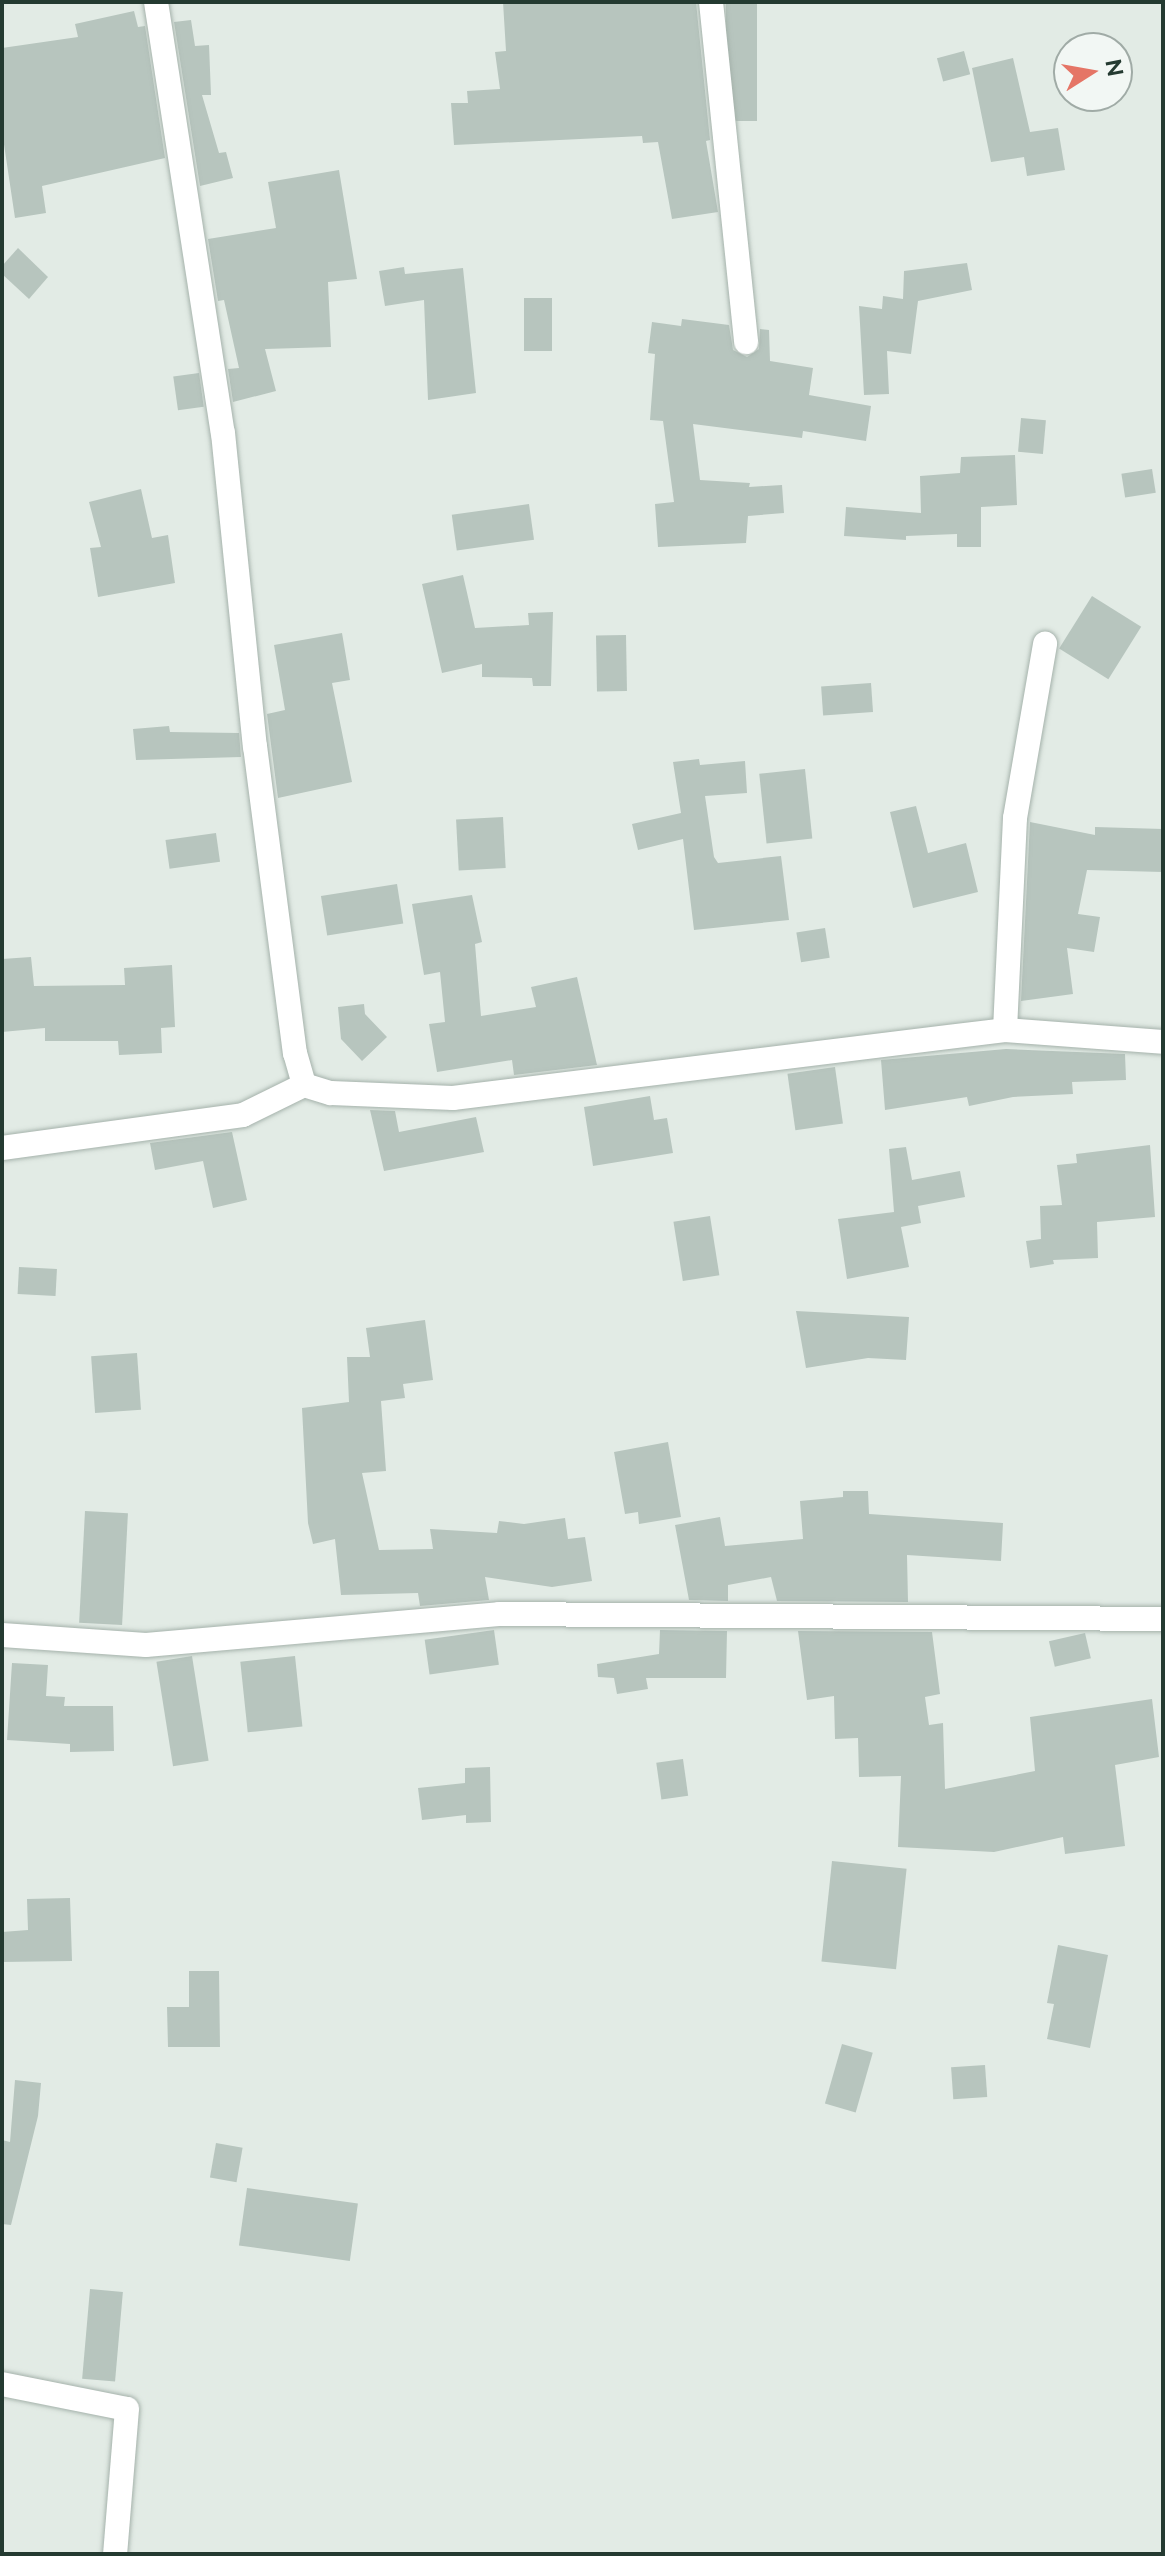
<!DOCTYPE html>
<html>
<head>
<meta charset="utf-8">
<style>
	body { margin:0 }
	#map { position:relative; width:1165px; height:2556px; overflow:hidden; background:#e2ebe5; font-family:Raleway,sans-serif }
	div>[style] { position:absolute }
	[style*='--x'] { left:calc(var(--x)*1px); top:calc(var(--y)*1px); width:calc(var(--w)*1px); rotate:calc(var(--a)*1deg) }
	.building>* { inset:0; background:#b7c5be; transform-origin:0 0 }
	.roads { filter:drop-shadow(0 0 2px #a5b2ab) drop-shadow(0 0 2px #a5b2ab) }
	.minor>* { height:24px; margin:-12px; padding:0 12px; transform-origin:12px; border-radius:12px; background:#fff }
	span { translate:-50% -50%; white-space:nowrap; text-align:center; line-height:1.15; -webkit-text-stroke:6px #f2f7f4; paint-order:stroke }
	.frame { position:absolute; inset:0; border:4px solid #243a31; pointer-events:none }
	.north { position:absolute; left:1053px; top:32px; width:80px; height:80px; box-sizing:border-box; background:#f2f7f4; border:2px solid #a0aba6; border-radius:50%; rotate:79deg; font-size:22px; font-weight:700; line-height:32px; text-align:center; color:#243a31 }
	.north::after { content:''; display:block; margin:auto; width:28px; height:36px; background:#e57566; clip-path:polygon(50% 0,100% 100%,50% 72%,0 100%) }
</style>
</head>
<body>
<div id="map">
	<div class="building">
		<i style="clip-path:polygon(503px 2px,696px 2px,710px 140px,706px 141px,718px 212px,672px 219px,658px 142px,643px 143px,642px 136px,454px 145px,451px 103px,468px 103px,467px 91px,500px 89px,495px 52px,506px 51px)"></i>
		<i style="left:726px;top:2px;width:31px;height:119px"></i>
		<i style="clip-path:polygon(134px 11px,138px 27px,145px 26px,165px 158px,42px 186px,46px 213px,15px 218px,2px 131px,2px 48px,78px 37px,75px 24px)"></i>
		<i style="clip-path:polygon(191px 20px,195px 46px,209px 45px,211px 95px,202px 95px,219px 153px,226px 152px,233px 178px,200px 186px,174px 22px)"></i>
		<i style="left:964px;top:51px;width:24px;height:28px;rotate:75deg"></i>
		<i style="clip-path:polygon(1013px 58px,1030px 132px,1058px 128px,1065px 170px,1027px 176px,1024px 157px,991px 162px,972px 68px)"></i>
		<i style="clip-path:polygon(339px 170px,357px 279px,328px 282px,331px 347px,265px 349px,276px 391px,233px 402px,228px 369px,239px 368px,224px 300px,218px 301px,208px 239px,276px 228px,268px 182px)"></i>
		<i style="clip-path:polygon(18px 248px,48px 277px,29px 299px,2px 274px,2px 266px)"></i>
		<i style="clip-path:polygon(967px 263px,972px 290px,918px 301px,911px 354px,887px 351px,889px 394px,864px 395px,859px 306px,882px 309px,883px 296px,903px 299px,904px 271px)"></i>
		<i style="clip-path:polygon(404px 267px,405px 274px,463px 268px,476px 393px,428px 400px,424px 300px,385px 306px,379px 271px)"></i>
		<i style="left:552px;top:298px;width:53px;height:28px;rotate:90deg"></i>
		<i style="clip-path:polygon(682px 319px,729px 325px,733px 350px,747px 357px,759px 349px,760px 329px,769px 330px,770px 361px,813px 368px,809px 395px,871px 406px,866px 441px,803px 431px,802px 438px,693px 424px,700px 480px,750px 483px,749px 487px,782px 485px,784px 513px,748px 516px,746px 543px,658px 547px,655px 504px,674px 502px,663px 421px,650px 420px,655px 354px,648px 353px,652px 322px,681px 326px)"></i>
		<i style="left:199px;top:373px;width:34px;height:26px;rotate:82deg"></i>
		<i style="left:1021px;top:418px;width:25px;height:34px;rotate:5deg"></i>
		<i style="clip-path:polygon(1015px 455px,1017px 505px,981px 507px,981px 547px,957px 547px,957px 534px,906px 536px,906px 540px,844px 536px,846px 507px,921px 513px,920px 476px,960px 473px,961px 457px)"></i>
		<i style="left:1152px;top:469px;width:24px;height:31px;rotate:81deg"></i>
		<i style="clip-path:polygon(141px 489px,152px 538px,168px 535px,175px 583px,98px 597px,90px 548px,101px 547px,89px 502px)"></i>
		<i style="left:529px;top:504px;width:36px;height:78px;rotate:82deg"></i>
		<i style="clip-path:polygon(463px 575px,475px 628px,529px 625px,528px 613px,553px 612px,551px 686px,533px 686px,532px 678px,482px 677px,482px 664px,442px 673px,422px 584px)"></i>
		<i style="left:1092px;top:596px;width:58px;height:62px;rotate:32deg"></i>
		<i style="clip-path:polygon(342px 633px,350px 680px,332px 683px,352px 782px,278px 798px,267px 714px,285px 710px,274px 645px)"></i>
		<i style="left:626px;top:635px;width:56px;height:30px;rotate:89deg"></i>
		<i style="left:871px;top:683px;width:29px;height:50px;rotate:86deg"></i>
		<i style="clip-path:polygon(169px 726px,170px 732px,239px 733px,241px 757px,136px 760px,133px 729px)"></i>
		<i style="clip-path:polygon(699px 759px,700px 765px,745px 761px,747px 793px,705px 796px,714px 857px,718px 863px,781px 856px,789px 920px,694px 930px,683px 839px,638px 850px,632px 824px,681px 813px,673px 762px)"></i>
		<i style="left:805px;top:769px;width:70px;height:46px;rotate:84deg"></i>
		<i style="clip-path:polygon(916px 806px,928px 853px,966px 843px,978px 892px,913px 908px,890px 812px)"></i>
		<i style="left:503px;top:817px;width:51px;height:47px;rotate:87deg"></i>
		<i style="clip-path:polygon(1030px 822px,1095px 835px,1095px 827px,1163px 829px,1163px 872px,1087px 870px,1078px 914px,1100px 917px,1094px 952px,1067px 948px,1073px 994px,1021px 1001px)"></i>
		<i style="left:216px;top:833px;width:29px;height:51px;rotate:82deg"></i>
		<i style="left:397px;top:884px;width:40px;height:77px;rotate:81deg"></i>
		<i style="clip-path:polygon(472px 895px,482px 942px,475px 944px,481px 1016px,536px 1007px,531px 987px,577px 977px,597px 1065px,514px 1075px,512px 1060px,437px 1072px,429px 1024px,445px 1022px,440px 972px,424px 975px,412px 904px)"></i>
		<i style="left:825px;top:928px;width:30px;height:29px;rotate:81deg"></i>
		<i style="clip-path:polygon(31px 957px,34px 986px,125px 985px,124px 968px,172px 965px,175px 1027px,161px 1028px,162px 1053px,119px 1055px,118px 1041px,45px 1041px,45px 1028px,2px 1032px,2px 959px)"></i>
		<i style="clip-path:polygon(364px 1004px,365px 1014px,387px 1037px,362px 1061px,341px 1039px,338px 1007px)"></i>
		<i style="clip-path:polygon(1006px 1049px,1125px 1054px,1126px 1080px,1072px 1082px,1073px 1094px,1013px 1097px,969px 1106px,967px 1097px,885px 1110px,881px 1060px)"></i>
		<i style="left:835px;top:1067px;width:57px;height:48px;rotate:82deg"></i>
		<i style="clip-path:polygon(650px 1096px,654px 1120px,667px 1118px,673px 1153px,593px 1166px,584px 1107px)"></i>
		<i style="clip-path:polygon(370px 1110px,395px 1111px,399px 1132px,476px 1117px,484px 1152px,384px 1171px)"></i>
		<i style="clip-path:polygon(232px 1132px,247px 1200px,213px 1208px,203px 1161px,155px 1170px,150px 1143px)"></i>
		<i style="clip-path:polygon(1150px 1145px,1155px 1217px,1097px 1222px,1098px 1258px,1053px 1260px,1054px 1264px,1030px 1268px,1026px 1241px,1041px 1239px,1040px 1206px,1062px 1205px,1057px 1165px,1077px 1163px,1076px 1154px)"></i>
		<i style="clip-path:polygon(906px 1147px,912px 1180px,960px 1171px,965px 1197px,918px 1206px,921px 1223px,901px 1227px,909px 1267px,847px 1279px,838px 1219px,894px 1212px,889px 1149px)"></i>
		<i style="left:710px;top:1216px;width:60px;height:37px;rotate:81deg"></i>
		<i style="left:19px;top:1267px;width:38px;height:27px;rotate:3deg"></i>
		<i style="clip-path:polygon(796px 1311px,909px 1317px,906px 1360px,868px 1358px,806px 1368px)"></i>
		<i style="clip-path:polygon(425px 1320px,433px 1380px,403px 1384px,405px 1398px,381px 1401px,386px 1471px,362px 1473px,379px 1550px,433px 1549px,430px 1529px,497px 1533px,499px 1521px,524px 1524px,565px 1518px,568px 1539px,585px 1537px,592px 1581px,552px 1587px,485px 1577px,489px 1600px,420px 1606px,418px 1593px,341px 1595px,335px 1539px,313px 1544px,308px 1523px,302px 1408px,349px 1402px,347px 1357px,370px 1357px,366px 1328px)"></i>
		<i style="left:137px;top:1353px;width:57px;height:46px;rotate:86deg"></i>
		<i style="clip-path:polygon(668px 1442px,681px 1517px,639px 1524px,638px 1512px,625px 1514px,614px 1452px)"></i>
		<i style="clip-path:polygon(843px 1491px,868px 1491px,869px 1514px,1003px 1523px,1001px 1561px,907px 1555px,908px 1602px,777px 1601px,771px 1577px,728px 1585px,728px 1601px,689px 1600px,675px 1525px,720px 1517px,725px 1546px,803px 1539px,800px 1501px,843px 1497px)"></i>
		<i style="left:85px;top:1511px;width:43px;height:112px;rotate:3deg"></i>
		<i style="left:494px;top:1630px;width:35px;height:70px;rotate:82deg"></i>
		<i style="clip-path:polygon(660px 1630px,727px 1631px,726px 1678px,646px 1678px,648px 1689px,617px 1694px,614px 1678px,598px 1677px,597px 1664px,659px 1654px)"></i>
		<i style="clip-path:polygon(798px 1631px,932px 1632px,940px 1694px,925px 1697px,929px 1725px,943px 1723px,945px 1789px,1035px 1771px,1030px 1717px,1152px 1699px,1159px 1757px,1115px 1765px,1125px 1846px,1065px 1854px,1063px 1837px,994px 1852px,898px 1847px,901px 1776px,859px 1777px,858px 1738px,835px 1739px,834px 1696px,807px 1700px)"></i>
		<i style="left:1085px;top:1633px;width:26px;height:37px;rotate:77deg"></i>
		<i style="left:192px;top:1656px;width:106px;height:36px;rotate:81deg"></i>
		<i style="left:295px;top:1656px;width:71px;height:55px;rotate:84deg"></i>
		<i style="clip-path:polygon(12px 1663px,48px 1665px,46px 1696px,65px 1697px,64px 1706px,113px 1706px,114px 1751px,70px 1752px,70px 1744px,7px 1740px)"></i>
		<i style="left:683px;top:1759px;width:37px;height:27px;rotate:82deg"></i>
		<i style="clip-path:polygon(490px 1767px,491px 1822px,466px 1823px,466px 1815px,422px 1820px,418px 1788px,465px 1783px,465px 1768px)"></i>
		<i style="left:832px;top:1861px;width:75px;height:101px;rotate:6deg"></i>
		<i style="clip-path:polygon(70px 1898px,72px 1961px,2px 1962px,2px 1932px,28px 1930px,27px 1899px)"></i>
		<i style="clip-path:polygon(1058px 1945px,1108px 1955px,1090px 2048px,1047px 2039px,1054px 2004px,1047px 2003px)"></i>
		<i style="clip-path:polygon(189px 1971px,219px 1971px,220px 2047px,168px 2047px,167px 2007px,189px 2007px)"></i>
		<i style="left:842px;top:2044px;width:32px;height:62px;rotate:16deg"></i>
		<i style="left:985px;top:2065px;width:32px;height:34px;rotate:86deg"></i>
		<i style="clip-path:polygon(15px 2080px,41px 2083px,38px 2116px,11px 2225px,2px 2224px,2px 2140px,10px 2142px)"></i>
		<i style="left:216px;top:2143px;width:27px;height:35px;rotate:10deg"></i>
		<i style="left:247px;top:2188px;width:112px;height:58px;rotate:8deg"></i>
		<i style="left:90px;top:2289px;width:33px;height:90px;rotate:5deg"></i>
	</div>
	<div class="roads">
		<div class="minor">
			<i style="--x:156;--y:2;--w:436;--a:81.2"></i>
			<i style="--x:223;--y:433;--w:315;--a:84.2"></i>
			<i style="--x:255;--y:746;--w:310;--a:82.6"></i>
			<i style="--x:295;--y:1053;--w:33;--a:74"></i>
			<i style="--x:711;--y:2;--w:342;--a:84.1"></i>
			<i style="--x:1005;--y:1030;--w:212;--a:-87.3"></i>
			<i style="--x:1015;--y:818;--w:177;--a:-80.2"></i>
			<i style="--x:2;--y:1148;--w:243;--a:-7.8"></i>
			<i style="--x:243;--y:1115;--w:68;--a:-26.2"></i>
			<i style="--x:304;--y:1085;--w:28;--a:17"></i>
			<i style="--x:331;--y:1093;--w:122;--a:2.3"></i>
			<i style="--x:453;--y:1098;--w:556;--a:-7.02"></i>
			<i style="--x:1005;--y:1030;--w:158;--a:4.3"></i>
			<i style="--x:2;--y:1635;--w:144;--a:4"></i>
			<i style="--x:146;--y:1645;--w:354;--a:-5"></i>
			<i style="--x:499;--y:1614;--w:664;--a:0.43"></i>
			<i style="--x:2;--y:2384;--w:127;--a:11.3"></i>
			<i style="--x:127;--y:2409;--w:145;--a:94.7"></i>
		</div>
	</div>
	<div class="frame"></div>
	<div class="north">N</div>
</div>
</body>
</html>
